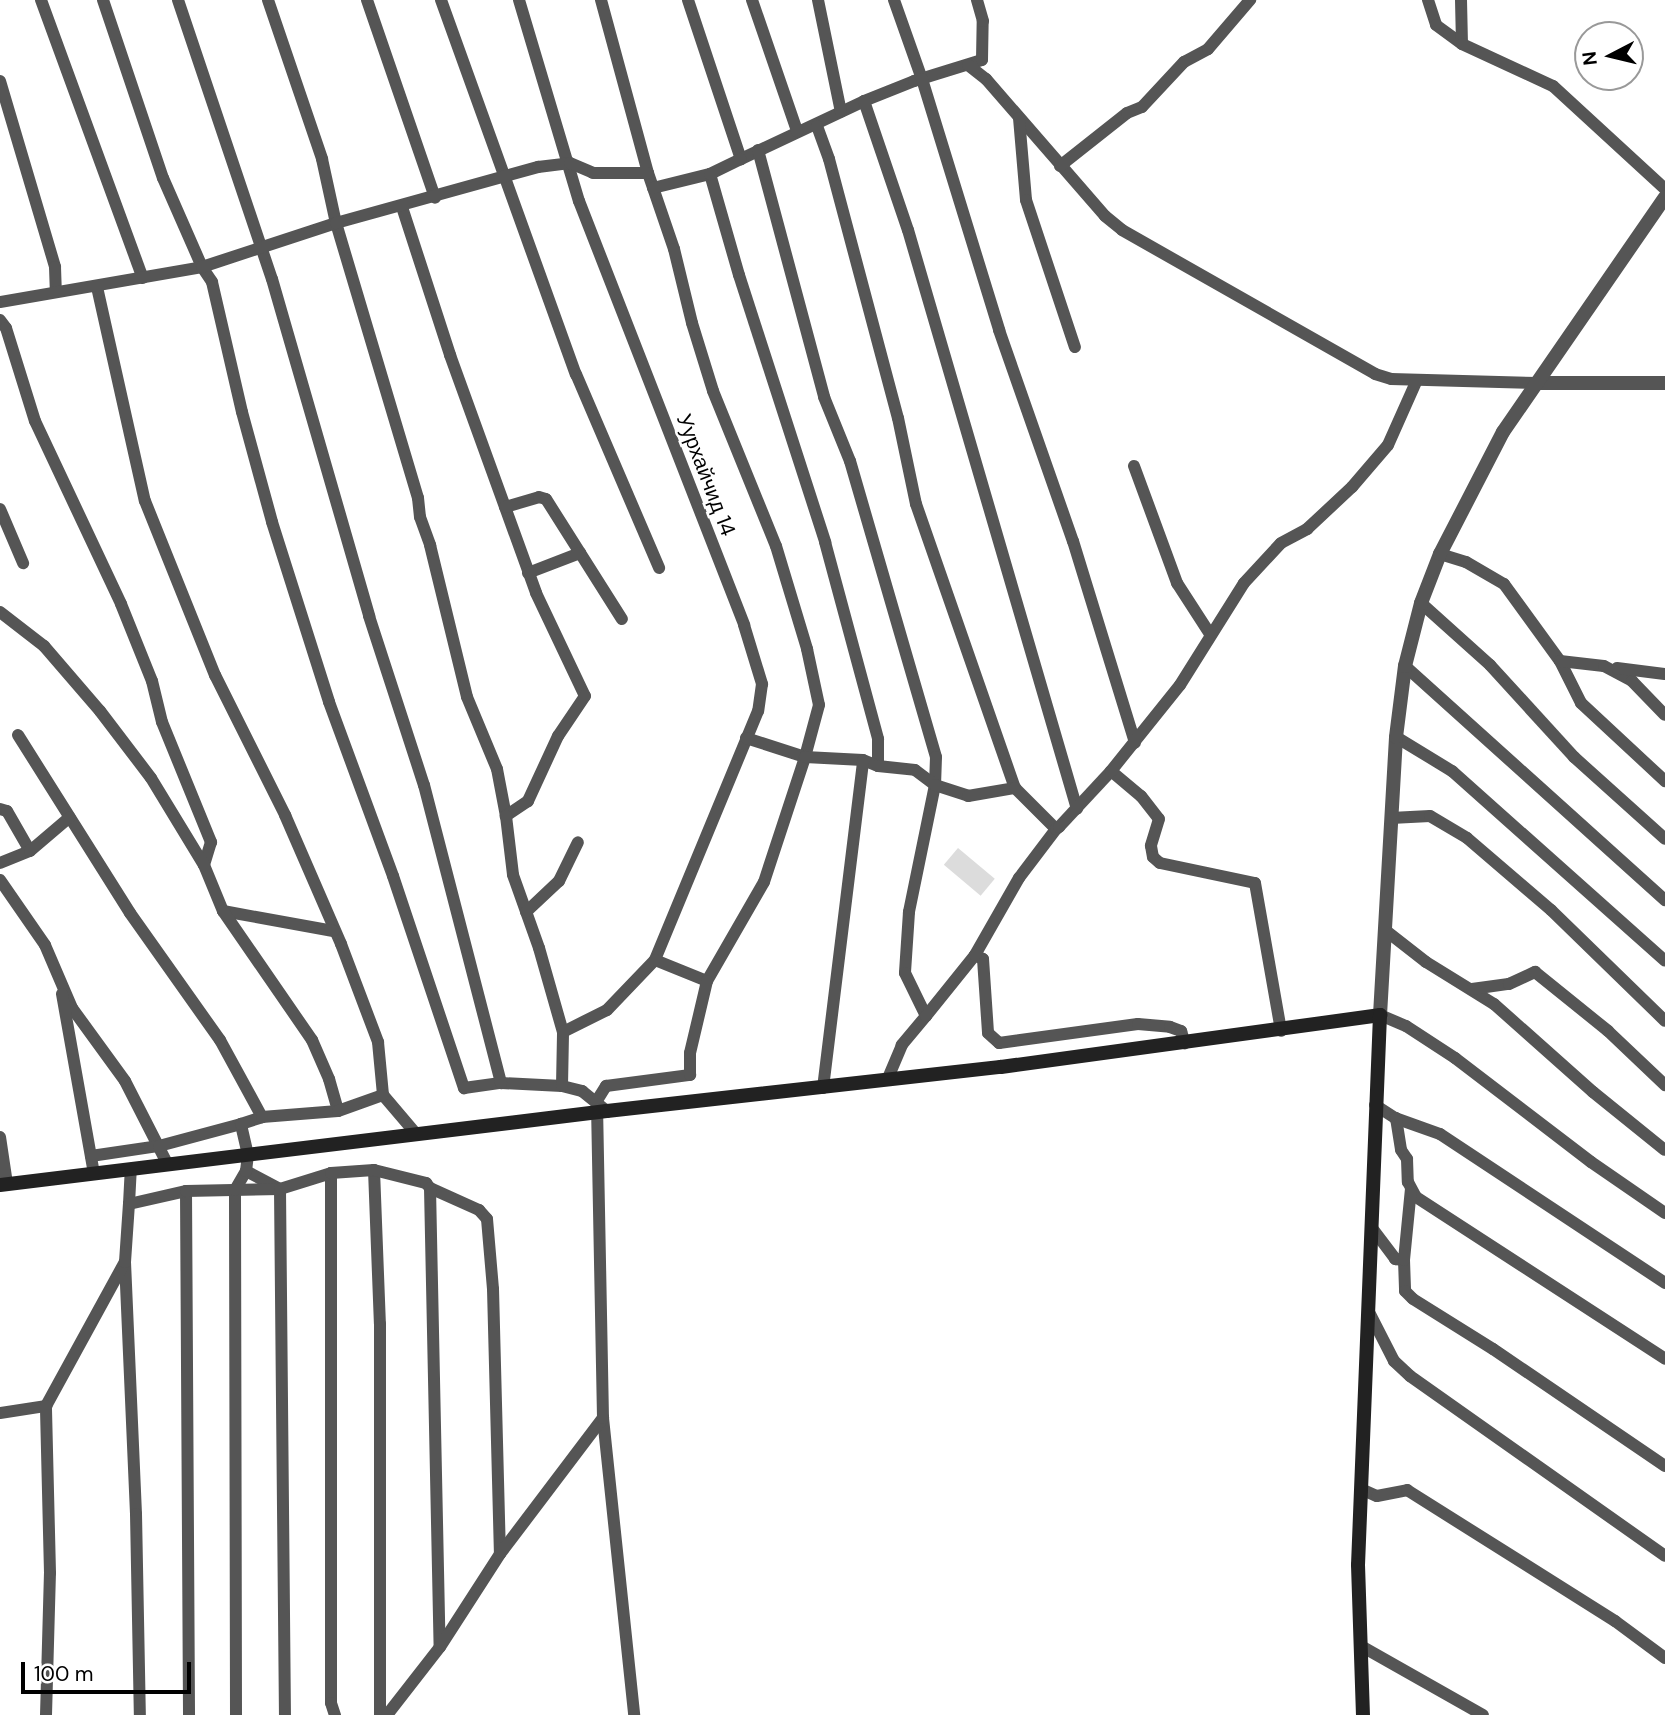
<!DOCTYPE html>
<html>
<head>
<meta charset="utf-8">
<style>
	body { margin:0 }
	#map { position:relative; width:1665px; height:1715px; overflow:hidden; background:#fff; font-family:"DM Sans",sans-serif }
	div>[style] { position:absolute }
	[style*='--x'] { left:calc(var(--x)*1px); top:calc(var(--y)*1px); width:calc(var(--w)*1px); rotate:calc(var(--a)*1deg) }
	.green>* { inset:0; background:#dcdcdc; transform-origin:0 0 }
	.minor>* { height:12px; margin:-6px; padding:0 6px; transform-origin:6px; border-radius:6px; background:#555 }
	.tertiary>* { height:14px; margin:-7px; padding:0 7px; transform-origin:7px; border-radius:7px; background:#555 }
	.secondary>* { height:14px; margin:-7px; padding:0 7px; transform-origin:7px; border-radius:7px; background:#222 }
	span { translate:-50% -50%; white-space:nowrap; text-align:center; line-height:1.15; -webkit-text-stroke:5px #fff; paint-order:stroke }
	.street-label { font-size:21px; color:#000 }
	.north { position:absolute; left:1574px; top:21px; width:70px; height:70px; box-sizing:border-box; background:#fff; border:2px solid #999; border-radius:50%; rotate:263deg; font-size:19px; font-weight:700; line-height:28px; text-align:center; color:#000 }
	.north::after { content:''; display:block; margin:auto; width:24px; height:32px; background:#000; clip-path:polygon(50% 0,100% 100%,50% 72%,0 100%) }
	.scale { position:absolute; left:21px; top:1662px; width:170px; height:32px; box-sizing:border-box; border:4px solid #000; border-top:0; padding-left:9px; font-size:21px; line-height:24px; white-space:nowrap; color:#000; -webkit-text-stroke:5px #fff; paint-order:stroke }
</style>
</head>
<body>
<div id="map">
	<div class="green">
		<i style="left:958px;top:848px;width:48px;height:22px;rotate:40deg"></i>
	</div>
	<div class="minor">
		<i style="--x:41;--y:0;--w:296;--a:69.9"></i>
		<i style="--x:103;--y:0;--w:188;--a:71.4"></i>
		<i style="--x:163;--y:178;--w:97;--a:66.3"></i>
		<i style="--x:202;--y:267;--w:18;--a:56"></i>
		<i style="--x:212;--y:282;--w:133;--a:77"></i>
		<i style="--x:242;--y:412;--w:114;--a:74.7"></i>
		<i style="--x:272;--y:522;--w:189;--a:72.4"></i>
		<i style="--x:329;--y:702;--w:185;--a:69.8"></i>
		<i style="--x:393;--y:876;--w:224;--a:71.5"></i>
		<i style="--x:464;--y:1088;--w:37;--a:-8"></i>
		<i style="--x:501;--y:1083;--w:61;--a:2.8"></i>
		<i style="--x:562;--y:1086;--w:21;--a:14"></i>
		<i style="--x:582;--y:1091;--w:32;--a:39"></i>
		<i style="--x:178;--y:0;--w:294;--a:71.4"></i>
		<i style="--x:272;--y:279;--w:351;--a:73.9"></i>
		<i style="--x:369;--y:616;--w:178;--a:72"></i>
		<i style="--x:424;--y:785;--w:308;--a:75.5"></i>
		<i style="--x:268;--y:0;--w:168;--a:71.2"></i>
		<i style="--x:322;--y:159;--w:66;--a:77.7"></i>
		<i style="--x:336;--y:223;--w:287;--a:73.4"></i>
		<i style="--x:418;--y:498;--w:19;--a:84"></i>
		<i style="--x:420;--y:517;--w:30;--a:70"></i>
		<i style="--x:430;--y:545;--w:156;--a:76.3"></i>
		<i style="--x:467;--y:697;--w:78;--a:67.4"></i>
		<i style="--x:497;--y:769;--w:48;--a:79.2"></i>
		<i style="--x:367;--y:0;--w:209;--a:71"></i>
		<i style="--x:441;--y:0;--w:398;--a:70.2"></i>
		<i style="--x:576;--y:374;--w:211;--a:66.8"></i>
		<i style="--x:519;--y:0;--w:210;--a:73.4"></i>
		<i style="--x:579;--y:201;--w:455;--a:68.7"></i>
		<i style="--x:744;--y:625;--w:62;--a:73"></i>
		<i style="--x:762;--y:684;--w:27;--a:98"></i>
		<i style="--x:758;--y:711;--w:269;--a:112.5"></i>
		<i style="--x:601;--y:0;--w:179;--a:74.8"></i>
		<i style="--x:648;--y:173;--w:80;--a:71.1"></i>
		<i style="--x:674;--y:249;--w:76;--a:76.3"></i>
		<i style="--x:692;--y:323;--w:71;--a:72.8"></i>
		<i style="--x:713;--y:391;--w:167;--a:67.9"></i>
		<i style="--x:776;--y:546;--w:108;--a:73.2"></i>
		<i style="--x:807;--y:649;--w:57;--a:77.9"></i>
		<i style="--x:819;--y:705;--w:54;--a:105.1"></i>
		<i style="--x:805;--y:757;--w:62;--a:-162.1"></i>
		<i style="--x:688;--y:0;--w:168;--a:71.6"></i>
		<i style="--x:741;--y:159;--w:136;--a:-25.2"></i>
		<i style="--x:864;--y:101;--w:54;--a:-21.8"></i>
		<i style="--x:914;--y:81;--w:71;--a:-17.2"></i>
		<i style="--x:982;--y:60;--w:39;--a:-89"></i>
		<i style="--x:983;--y:21;--w:22;--a:-106"></i>
		<i style="--x:752;--y:0;--w:139;--a:71"></i>
		<i style="--x:818;--y:0;--w:114;--a:78.4"></i>
		<i style="--x:894;--y:0;--w:84;--a:70.5"></i>
		<i style="--x:922;--y:79;--w:263;--a:72.9"></i>
		<i style="--x:999;--y:330;--w:224;--a:70.7"></i>
		<i style="--x:1073;--y:541;--w:211;--a:72.9"></i>
		<i style="--x:1428;--y:0;--w:26;--a:72"></i>
		<i style="--x:1436;--y:25;--w:32;--a:36"></i>
		<i style="--x:1461;--y:0;--w:44;--a:88.7"></i>
		<i style="--x:1462;--y:44;--w:100;--a:24.8"></i>
		<i style="--x:1553;--y:86;--w:152;--a:42.6"></i>
		<i style="--x:968;--y:65;--w:23;--a:38"></i>
		<i style="--x:986;--y:79;--w:181;--a:49"></i>
		<i style="--x:1105;--y:216;--w:22;--a:39"></i>
		<i style="--x:1122;--y:230;--w:291;--a:29.6"></i>
		<i style="--x:1375;--y:374;--w:17;--a:17"></i>
		<i style="--x:1391;--y:379;--w:147;--a:1.6"></i>
		<i style="--x:0;--y:81;--w:194;--a:73.5"></i>
		<i style="--x:55;--y:267;--w:25;--a:88"></i>
		<i style="--x:864;--y:101;--w:136;--a:71.2"></i>
		<i style="--x:908;--y:230;--w:603;--a:73.73"></i>
		<i style="--x:1019;--y:118;--w:82;--a:85.1"></i>
		<i style="--x:1026;--y:200;--w:155;--a:71.6"></i>
		<i style="--x:817;--y:126;--w:35;--a:70"></i>
		<i style="--x:829;--y:159;--w:268;--a:75.1"></i>
		<i style="--x:898;--y:418;--w:88;--a:78.2"></i>
		<i style="--x:916;--y:504;--w:301;--a:70.8"></i>
		<i style="--x:758;--y:150;--w:256;--a:75"></i>
		<i style="--x:824;--y:397;--w:69;--a:67.9"></i>
		<i style="--x:850;--y:461;--w:308;--a:73.8"></i>
		<i style="--x:936;--y:757;--w:28;--a:92"></i>
		<i style="--x:935;--y:785;--w:130;--a:101.6"></i>
		<i style="--x:909;--y:912;--w:61;--a:93.8"></i>
		<i style="--x:905;--y:973;--w:48;--a:64"></i>
		<i style="--x:926;--y:1016;--w:38;--a:130"></i>
		<i style="--x:902;--y:1045;--w:38;--a:113"></i>
		<i style="--x:1060;--y:166;--w:85;--a:-38.3"></i>
		<i style="--x:1127;--y:113;--w:16;--a:-22"></i>
		<i style="--x:1142;--y:107;--w:62;--a:-47"></i>
		<i style="--x:1184;--y:62;--w:27;--a:-28"></i>
		<i style="--x:1208;--y:49;--w:65;--a:-49.4"></i>
		<i style="--x:710;--y:174;--w:105;--a:74"></i>
		<i style="--x:739;--y:275;--w:281;--a:72.1"></i>
		<i style="--x:825;--y:542;--w:204;--a:74.9"></i>
		<i style="--x:878;--y:739;--w:27;--a:90"></i>
		<i style="--x:653;--y:188;--w:59;--a:-13.8"></i>
		<i style="--x:710;--y:174;--w:34;--a:-26"></i>
		<i style="--x:402;--y:207;--w:156;--a:72"></i>
		<i style="--x:450;--y:355;--w:253;--a:70.1"></i>
		<i style="--x:536;--y:593;--w:114;--a:64.6"></i>
		<i style="--x:585;--y:696;--w:48;--a:124"></i>
		<i style="--x:558;--y:736;--w:72;--a:114.8"></i>
		<i style="--x:528;--y:801;--w:27;--a:146"></i>
		<i style="--x:506;--y:816;--w:59;--a:83.2"></i>
		<i style="--x:513;--y:875;--w:77;--a:70.4"></i>
		<i style="--x:539;--y:948;--w:87;--a:74.1"></i>
		<i style="--x:97;--y:287;--w:219;--a:77.4"></i>
		<i style="--x:145;--y:501;--w:188;--a:68.1"></i>
		<i style="--x:215;--y:675;--w:157;--a:63.4"></i>
		<i style="--x:285;--y:815;--w:141;--a:66.5"></i>
		<i style="--x:341;--y:944;--w:105;--a:69.3"></i>
		<i style="--x:378;--y:1042;--w:53;--a:84.6"></i>
		<i style="--x:383;--y:1095;--w:52;--a:49.6"></i>
		<i style="--x:0;--y:302;--w:205;--a:-9.8"></i>
		<i style="--x:202;--y:267;--w:141;--a:-18.2"></i>
		<i style="--x:336;--y:223;--w:210;--a:-15.5"></i>
		<i style="--x:538;--y:167;--w:32;--a:-7"></i>
		<i style="--x:570;--y:163;--w:25;--a:23"></i>
		<i style="--x:593;--y:173;--w:55;--a:0"></i>
		<i style="--x:0;--y:320;--w:10;--a:53"></i>
		<i style="--x:6;--y:328;--w:97;--a:72.7"></i>
		<i style="--x:35;--y:421;--w:202;--a:64.8"></i>
		<i style="--x:121;--y:604;--w:83;--a:68.1"></i>
		<i style="--x:152;--y:681;--w:42;--a:76.3"></i>
		<i style="--x:162;--y:722;--w:130;--a:67.8"></i>
		<i style="--x:211;--y:842;--w:24;--a:107"></i>
		<i style="--x:204;--y:865;--w:50;--a:67.6"></i>
		<i style="--x:223;--y:911;--w:112;--a:10.3"></i>
		<i style="--x:1134;--y:466;--w:125;--a:69.8"></i>
		<i style="--x:1177;--y:583;--w:61;--a:57.1"></i>
		<i style="--x:505;--y:507;--w:35;--a:-16"></i>
		<i style="--x:539;--y:497;--w:7;--a:16"></i>
		<i style="--x:546;--y:499;--w:142;--a:57.7"></i>
		<i style="--x:0;--y:509;--w:59;--a:66.9"></i>
		<i style="--x:1440;--y:554;--w:27;--a:17"></i>
		<i style="--x:1466;--y:562;--w:44;--a:30.1"></i>
		<i style="--x:1504;--y:584;--w:95;--a:54"></i>
		<i style="--x:1560;--y:661;--w:47;--a:63.4"></i>
		<i style="--x:1581;--y:703;--w:115;--a:42.9"></i>
		<i style="--x:528;--y:573;--w:56;--a:-21"></i>
		<i style="--x:1421;--y:603;--w:93;--a:41.9"></i>
		<i style="--x:1490;--y:665;--w:125;--a:47.6"></i>
		<i style="--x:1574;--y:757;--w:122;--a:42"></i>
		<i style="--x:0;--y:612;--w:56;--a:37.7"></i>
		<i style="--x:44;--y:646;--w:86;--a:49.3"></i>
		<i style="--x:100;--y:711;--w:84;--a:52.7"></i>
		<i style="--x:151;--y:778;--w:102;--a:58.7"></i>
		<i style="--x:1560;--y:661;--w:44;--a:6.5"></i>
		<i style="--x:1604;--y:666;--w:32;--a:28"></i>
		<i style="--x:1632;--y:681;--w:47;--a:45.9"></i>
		<i style="--x:1405;--y:666;--w:350;--a:42"></i>
		<i style="--x:1617;--y:668;--w:48;--a:7.1"></i>
		<i style="--x:18;--y:735;--w:210;--a:57.8"></i>
		<i style="--x:130;--y:913;--w:156;--a:54.7"></i>
		<i style="--x:220;--y:1040;--w:88;--a:61.4"></i>
		<i style="--x:1396;--y:737;--w:66;--a:31.3"></i>
		<i style="--x:1452;--y:771;--w:285;--a:41.7"></i>
		<i style="--x:1111;--y:771;--w:39;--a:40"></i>
		<i style="--x:1141;--y:796;--w:29;--a:52"></i>
		<i style="--x:1159;--y:819;--w:28;--a:107"></i>
		<i style="--x:1151;--y:846;--w:11;--a:80"></i>
		<i style="--x:1153;--y:857;--w:9;--a:41"></i>
		<i style="--x:1160;--y:863;--w:97;--a:11.9"></i>
		<i style="--x:1255;--y:883;--w:150;--a:80"></i>
		<i style="--x:0;--y:809;--w:7;--a:16"></i>
		<i style="--x:7;--y:811;--w:46;--a:60.1"></i>
		<i style="--x:1391;--y:818;--w:39;--a:-3"></i>
		<i style="--x:1430;--y:816;--w:43;--a:30.7"></i>
		<i style="--x:1467;--y:838;--w:111;--a:40.6"></i>
		<i style="--x:1551;--y:910;--w:159;--a:44.2"></i>
		<i style="--x:0;--y:863;--w:32;--a:-22"></i>
		<i style="--x:30;--y:851;--w:52;--a:-40.4"></i>
		<i style="--x:0;--y:880;--w:79;--a:55.3"></i>
		<i style="--x:45;--y:945;--w:69;--a:66.8"></i>
		<i style="--x:72;--y:1008;--w:90;--a:54"></i>
		<i style="--x:125;--y:1081;--w:94;--a:62.9"></i>
		<i style="--x:223;--y:911;--w:157;--a:55.4"></i>
		<i style="--x:312;--y:1040;--w:43;--a:66.4"></i>
		<i style="--x:329;--y:1079;--w:33;--a:74"></i>
		<i style="--x:526;--y:912;--w:45;--a:-43.2"></i>
		<i style="--x:559;--y:881;--w:43;--a:-64"></i>
		<i style="--x:1385;--y:930;--w:52;--a:38"></i>
		<i style="--x:1426;--y:962;--w:80;--a:31.7"></i>
		<i style="--x:1494;--y:1004;--w:132;--a:41.6"></i>
		<i style="--x:1593;--y:1092;--w:92;--a:38.9"></i>
		<i style="--x:975;--y:955;--w:9;--a:27"></i>
		<i style="--x:983;--y:959;--w:74;--a:86.1"></i>
		<i style="--x:988;--y:1033;--w:15;--a:42"></i>
		<i style="--x:999;--y:1043;--w:140;--a:-7.8"></i>
		<i style="--x:1138;--y:1024;--w:32;--a:5"></i>
		<i style="--x:1170;--y:1027;--w:12;--a:20"></i>
		<i style="--x:1181;--y:1031;--w:13;--a:72"></i>
		<i style="--x:1472;--y:989;--w:37;--a:-8"></i>
		<i style="--x:1509;--y:984;--w:29;--a:-25"></i>
		<i style="--x:1535;--y:972;--w:94;--a:38.9"></i>
		<i style="--x:1608;--y:1031;--w:79;--a:43.5"></i>
		<i style="--x:62;--y:994;--w:182;--a:79.9"></i>
		<i style="--x:1380;--y:1015;--w:28;--a:23"></i>
		<i style="--x:1406;--y:1026;--w:59;--a:33.1"></i>
		<i style="--x:1455;--y:1058;--w:171;--a:37.4"></i>
		<i style="--x:1591;--y:1162;--w:90;--a:34.6"></i>
		<i style="--x:926;--y:1016;--w:78;--a:-51.2"></i>
		<i style="--x:975;--y:955;--w:89;--a:-60.3"></i>
		<i style="--x:1019;--y:878;--w:61;--a:-52.9"></i>
		<i style="--x:562;--y:1086;--w:54;--a:-88.9"></i>
		<i style="--x:563;--y:1032;--w:49;--a:-26.6"></i>
		<i style="--x:607;--y:1010;--w:69;--a:-46.2"></i>
		<i style="--x:655;--y:960;--w:56;--a:22"></i>
		<i style="--x:707;--y:981;--w:114;--a:-60.1"></i>
		<i style="--x:764;--y:882;--w:132;--a:-71.8"></i>
		<i style="--x:805;--y:757;--w:58;--a:3"></i>
		<i style="--x:863;--y:760;--w:16;--a:22"></i>
		<i style="--x:878;--y:766;--w:37;--a:6"></i>
		<i style="--x:915;--y:770;--w:25;--a:37"></i>
		<i style="--x:935;--y:785;--w:35;--a:18"></i>
		<i style="--x:968;--y:796;--w:48;--a:-9.7"></i>
		<i style="--x:1015;--y:788;--w:58;--a:45"></i>
		<i style="--x:1056;--y:829;--w:4;--a:-34"></i>
		<i style="--x:1059;--y:827;--w:76;--a:-47.1"></i>
		<i style="--x:1111;--y:771;--w:110;--a:-51.3"></i>
		<i style="--x:1180;--y:685;--w:120;--a:-57.9"></i>
		<i style="--x:1244;--y:583;--w:54;--a:-47.2"></i>
		<i style="--x:1281;--y:543;--w:30;--a:-28"></i>
		<i style="--x:1307;--y:529;--w:62;--a:-43"></i>
		<i style="--x:1352;--y:487;--w:55;--a:-49.4"></i>
		<i style="--x:1388;--y:445;--w:71;--a:-66"></i>
		<i style="--x:823;--y:1088;--w:330;--a:-83"></i>
		<i style="--x:596;--y:1102;--w:19;--a:-58"></i>
		<i style="--x:606;--y:1086;--w:85;--a:-7.5"></i>
		<i style="--x:690;--y:1075;--w:22;--a:-90"></i>
		<i style="--x:690;--y:1053;--w:74;--a:-76.7"></i>
		<i style="--x:1375;--y:1105;--w:24;--a:33"></i>
		<i style="--x:1395;--y:1118;--w:48;--a:19.6"></i>
		<i style="--x:1440;--y:1134;--w:270;--a:33.5"></i>
		<i style="--x:1396;--y:1118;--w:32;--a:81"></i>
		<i style="--x:1401;--y:1150;--w:11;--a:56"></i>
		<i style="--x:1407;--y:1159;--w:23;--a:88"></i>
		<i style="--x:1408;--y:1182;--w:17;--a:62"></i>
		<i style="--x:1416;--y:1197;--w:297;--a:33"></i>
		<i style="--x:0;--y:1137;--w:48;--a:81.5"></i>
		<i style="--x:91;--y:1156;--w:69;--a:-8.4"></i>
		<i style="--x:159;--y:1146;--w:85;--a:-15"></i>
		<i style="--x:374;--y:1170;--w:154;--a:87.8"></i>
		<i style="--x:380;--y:1324;--w:391;--a:90"></i>
		<i style="--x:246;--y:1171;--w:38;--a:28"></i>
		<i style="--x:280;--y:1189;--w:526;--a:89.46"></i>
		<i style="--x:331;--y:1173;--w:530;--a:90"></i>
		<i style="--x:331;--y:1703;--w:13;--a:72"></i>
		<i style="--x:430;--y:1188;--w:54;--a:24.2"></i>
		<i style="--x:479;--y:1210;--w:12;--a:48"></i>
		<i style="--x:487;--y:1219;--w:70;--a:85.1"></i>
		<i style="--x:493;--y:1289;--w:265;--a:88.5"></i>
		<i style="--x:186;--y:1191;--w:524;--a:89.67"></i>
		<i style="--x:129;--y:1204;--w:35;--a:-87"></i>
		<i style="--x:1372;--y:1228;--w:39;--a:53"></i>
		<i style="--x:1395;--y:1259;--w:9;--a:6"></i>
		<i style="--x:1404;--y:1260;--w:31;--a:88"></i>
		<i style="--x:1405;--y:1291;--w:11;--a:45"></i>
		<i style="--x:1413;--y:1299;--w:94;--a:32"></i>
		<i style="--x:1493;--y:1349;--w:208;--a:34.2"></i>
		<i style="--x:1404;--y:1260;--w:71;--a:-84.4"></i>
		<i style="--x:125;--y:1262;--w:252;--a:87.5"></i>
		<i style="--x:136;--y:1514;--w:201;--a:88.9"></i>
		<i style="--x:1370;--y:1314;--w:53;--a:62.9"></i>
		<i style="--x:1394;--y:1361;--w:22;--a:43"></i>
		<i style="--x:1410;--y:1376;--w:312;--a:35.2"></i>
		<i style="--x:0;--y:1413;--w:47;--a:-8.7"></i>
		<i style="--x:46;--y:1406;--w:164;--a:-61.3"></i>
		<i style="--x:125;--y:1262;--w:58;--a:-86.1"></i>
		<i style="--x:129;--y:1204;--w:58;--a:-12.8"></i>
		<i style="--x:186;--y:1191;--w:94;--a:-1.2"></i>
		<i style="--x:280;--y:1189;--w:53;--a:-17.4"></i>
		<i style="--x:331;--y:1173;--w:43;--a:-4"></i>
		<i style="--x:374;--y:1170;--w:54;--a:14"></i>
		<i style="--x:426;--y:1183;--w:6;--a:51"></i>
		<i style="--x:430;--y:1188;--w:459;--a:88.8"></i>
		<i style="--x:603;--y:1418;--w:299;--a:84"></i>
		<i style="--x:1361;--y:1489;--w:17;--a:24"></i>
		<i style="--x:1377;--y:1496;--w:31;--a:-11"></i>
		<i style="--x:1407;--y:1490;--w:246;--a:32.2"></i>
		<i style="--x:1615;--y:1621;--w:62;--a:36.5"></i>
		<i style="--x:1361;--y:1646;--w:140;--a:29.5"></i>
		<i style="--x:46;--y:1715;--w:142;--a:-88.4"></i>
		<i style="--x:50;--y:1573;--w:167;--a:-91.4"></i>
		<i style="--x:236;--y:1715;--w:525;--a:-90.11"></i>
		<i style="--x:235;--y:1190;--w:22;--a:-60"></i>
		<i style="--x:246;--y:1171;--w:16;--a:-83"></i>
		<i style="--x:248;--y:1155;--w:32;--a:-103"></i>
		<i style="--x:241;--y:1124;--w:22;--a:-18"></i>
		<i style="--x:262;--y:1117;--w:76;--a:-4.5"></i>
		<i style="--x:338;--y:1111;--w:48;--a:-19.6"></i>
		<i style="--x:387;--y:1715;--w:86;--a:-52.1"></i>
		<i style="--x:440;--y:1647;--w:111;--a:-57.2"></i>
		<i style="--x:500;--y:1554;--w:171;--a:-52.9"></i>
		<i style="--x:603;--y:1418;--w:306;--a:-91.1"></i>
	</div>
	<div class="tertiary">
		<i style="--x:1538;--y:383;--w:127;--a:0"></i>
		<i style="--x:1380;--y:1015;--w:278;--a:-86.7"></i>
		<i style="--x:1396;--y:737;--w:72;--a:-82.8"></i>
		<i style="--x:1405;--y:666;--w:65;--a:-75.7"></i>
		<i style="--x:1421;--y:603;--w:53;--a:-68.8"></i>
		<i style="--x:1440;--y:554;--w:137;--a:-62.7"></i>
		<i style="--x:1503;--y:432;--w:285;--a:-55.4"></i>
	</div>
	<div class="secondary">
		<i style="--x:0;--y:1185;--w:611;--a:-6.95"></i>
		<i style="--x:607;--y:1111;--w:396;--a:-6.4"></i>
		<i style="--x:1001;--y:1067;--w:383;--a:-7.8"></i>
		<i style="--x:1380;--y:1015;--w:550;--a:92.29"></i>
		<i style="--x:1358;--y:1565;--w:150;--a:88.1"></i>
	</div>
	<div class="street-label">
		<span style="left:706px;top:475px;rotate:69deg">Уурхайчид 14</span>
	</div>
	<div class="north">N</div>
	<div class="scale">100 m</div>
</div>
</body>
</html>
